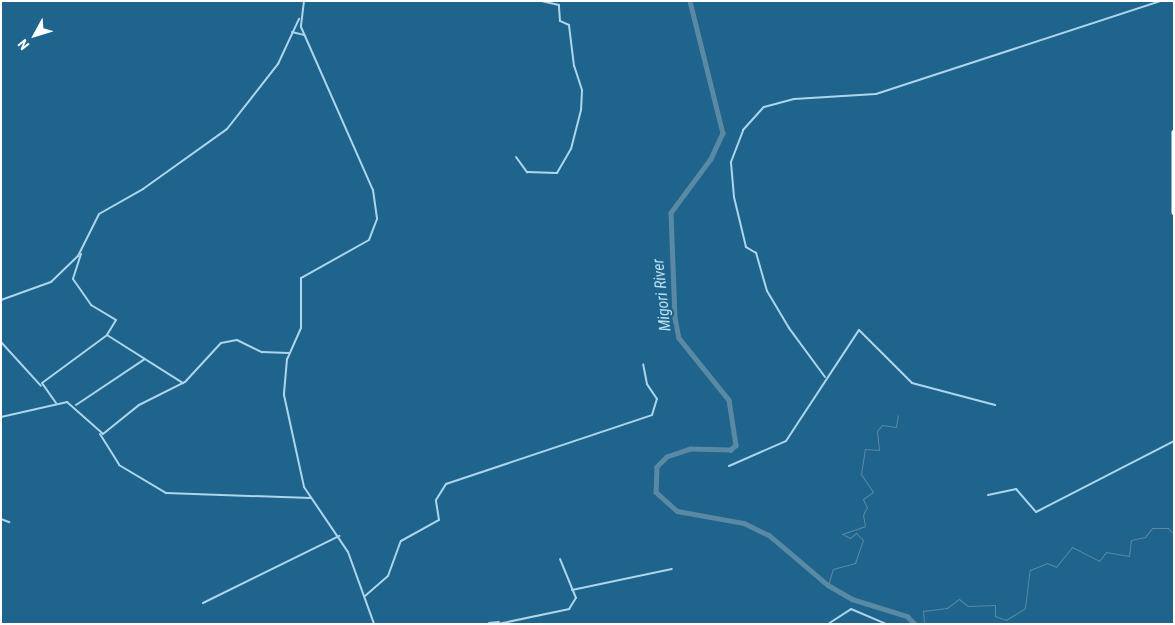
<!DOCTYPE html>
<html>
<head>
<meta charset="utf-8">
<style>
	body { margin:0 }
	#map { position:relative; width:1175px; height:625px; overflow:hidden; background:#1f648c; font-family:"Roboto Condensed",sans-serif }
	div>[style] { position:absolute }
	[style*='--x'] { left:calc(var(--x)*1px); top:calc(var(--y)*1px); width:calc(var(--w)*1px); rotate:calc(var(--a)*1deg) }
	.stream>* { height:1px; margin:-0.5px; padding:0 0.5px; transform-origin:0.5px; border-radius:0.5px; background:#5a89a4 }
	.river>* { height:4.5px; margin:-2.25px; padding:0 2.25px; transform-origin:2.25px; border-radius:2.25px; background:#5a89a4 }
	.street>* { height:2px; margin:-1px; padding:0 1px; transform-origin:1px; border-radius:1px; background:#add5ec }
	.highway>* { height:4.5px; margin:-2.25px; padding:0 2.25px; transform-origin:2.25px; border-radius:2.25px; background:#fff }
	span { translate:-50% -50%; white-space:nowrap; text-align:center; line-height:1.15; -webkit-text-stroke:4.5px #1f648c; paint-order:stroke }
	.water-label { font-size:16px; color:#b9dff3; font-style:italic }
	.frame { position:absolute; inset:0; border:2px solid #fff; pointer-events:none }
	.north { position:absolute; left:10px; top:10px; width:50px; height:50px; -webkit-text-stroke:4px #1f648c; paint-order:stroke; rotate:231deg; font-size:14px; font-weight:700; line-height:20px; text-align:center; color:#fff }
	.north::after { content:''; display:block; margin:auto; width:18px; height:22px; background:#fff; clip-path:polygon(50% 0,100% 100%,50% 72%,0 100%) }
</style>
</head>
<body>
<div id="map">
	<div class="stream">
		<i style="--x:828;--y:585;--w:17;--a:-73"></i>
		<i style="--x:833;--y:569;--w:23;--a:-15"></i>
		<i style="--x:855;--y:563;--w:24;--a:-71"></i>
		<i style="--x:863;--y:540;--w:10;--a:-135"></i>
		<i style="--x:856;--y:533;--w:8;--a:140"></i>
		<i style="--x:850;--y:538;--w:9;--a:-153"></i>
		<i style="--x:842;--y:534;--w:24;--a:-19"></i>
		<i style="--x:865;--y:526;--w:11;--a:-100"></i>
		<i style="--x:863;--y:515;--w:9;--a:-63"></i>
		<i style="--x:867;--y:507;--w:9;--a:-117"></i>
		<i style="--x:863;--y:499;--w:12;--a:-35"></i>
		<i style="--x:873;--y:492;--w:22;--a:-124"></i>
		<i style="--x:861;--y:474;--w:25;--a:-81"></i>
		<i style="--x:865;--y:449;--w:14;--a:4"></i>
		<i style="--x:879;--y:450;--w:19;--a:-96"></i>
		<i style="--x:877;--y:431;--w:8;--a:-50"></i>
		<i style="--x:882;--y:425;--w:14;--a:8"></i>
		<i style="--x:896;--y:427;--w:12;--a:-81"></i>
		<i style="--x:924;--y:624;--w:13;--a:-94"></i>
		<i style="--x:923;--y:611;--w:24;--a:-7"></i>
		<i style="--x:947;--y:608;--w:15;--a:-37"></i>
		<i style="--x:959;--y:599;--w:11;--a:38"></i>
		<i style="--x:968;--y:606;--w:27;--a:-2"></i>
		<i style="--x:995;--y:605;--w:11;--a:90"></i>
		<i style="--x:995;--y:616;--w:12;--a:20"></i>
		<i style="--x:1006;--y:620;--w:22;--a:-32"></i>
		<i style="--x:1025;--y:608;--w:38;--a:-83"></i>
		<i style="--x:1030;--y:570;--w:18;--a:-22"></i>
		<i style="--x:1047;--y:563;--w:10;--a:24"></i>
		<i style="--x:1056;--y:567;--w:26;--a:-51"></i>
		<i style="--x:1072;--y:547;--w:30;--a:27"></i>
		<i style="--x:1099;--y:561;--w:11;--a:-52"></i>
		<i style="--x:1106;--y:552;--w:23;--a:10"></i>
		<i style="--x:1129;--y:556;--w:16;--a:-83"></i>
		<i style="--x:1131;--y:540;--w:14;--a:-12"></i>
		<i style="--x:1145;--y:537;--w:11;--a:-52"></i>
		<i style="--x:1152;--y:528;--w:16;--a:0"></i>
		<i style="--x:1168;--y:528;--w:8;--a:45"></i>
	</div>
	<div class="river">
		<i style="--x:690;--y:1;--w:136;--a:76"></i>
		<i style="--x:723;--y:133;--w:29;--a:115"></i>
		<i style="--x:711;--y:159;--w:67;--a:126.5"></i>
		<i style="--x:671;--y:213;--w:105;--a:87.8"></i>
		<i style="--x:675;--y:318;--w:20;--a:79"></i>
		<i style="--x:679;--y:338;--w:80;--a:51.1"></i>
		<i style="--x:729;--y:400;--w:46;--a:81.2"></i>
		<i style="--x:736;--y:445;--w:7;--a:135"></i>
		<i style="--x:731;--y:450;--w:41;--a:-178.6"></i>
		<i style="--x:690;--y:449;--w:24;--a:161"></i>
		<i style="--x:667;--y:457;--w:14;--a:135"></i>
		<i style="--x:657;--y:467;--w:25;--a:92"></i>
		<i style="--x:656;--y:492;--w:28;--a:42"></i>
		<i style="--x:677;--y:511;--w:68;--a:10.2"></i>
		<i style="--x:744;--y:523;--w:28;--a:26"></i>
		<i style="--x:769;--y:535;--w:77;--a:40.3"></i>
		<i style="--x:828;--y:585;--w:28;--a:30"></i>
		<i style="--x:852;--y:599;--w:58;--a:17.2"></i>
		<i style="--x:907;--y:616;--w:11;--a:45"></i>
	</div>
	<div class="street">
		<i style="--x:304;--y:1;--w:26;--a:97"></i>
		<i style="--x:301;--y:27;--w:178;--a:66.2"></i>
		<i style="--x:373;--y:190;--w:29;--a:82"></i>
		<i style="--x:377;--y:219;--w:22;--a:111"></i>
		<i style="--x:369;--y:240;--w:78;--a:150.8"></i>
		<i style="--x:301;--y:278;--w:50;--a:90"></i>
		<i style="--x:301;--y:328;--w:34;--a:114"></i>
		<i style="--x:287;--y:359;--w:36;--a:95"></i>
		<i style="--x:284;--y:395;--w:94;--a:77.7"></i>
		<i style="--x:304;--y:487;--w:78;--a:55.9"></i>
		<i style="--x:348;--y:552;--w:77;--a:70.1"></i>
		<i style="--x:292;--y:32;--w:12;--a:14"></i>
		<i style="--x:516;--y:157;--w:19;--a:54"></i>
		<i style="--x:527;--y:172;--w:30;--a:2"></i>
		<i style="--x:557;--y:173;--w:28;--a:-60"></i>
		<i style="--x:571;--y:149;--w:40;--a:-75.6"></i>
		<i style="--x:581;--y:110;--w:20;--a:-87"></i>
		<i style="--x:582;--y:90;--w:25;--a:-108"></i>
		<i style="--x:574;--y:66;--w:41;--a:-97"></i>
		<i style="--x:569;--y:25;--w:10;--a:-156"></i>
		<i style="--x:560;--y:21;--w:16;--a:-94"></i>
		<i style="--x:559;--y:5;--w:17;--a:-167"></i>
		<i style="--x:81;--y:254;--w:26;--a:108"></i>
		<i style="--x:73;--y:279;--w:32;--a:55"></i>
		<i style="--x:91;--y:305;--w:29;--a:31"></i>
		<i style="--x:116;--y:320;--w:17;--a:121"></i>
		<i style="--x:107;--y:335;--w:90;--a:32.3"></i>
		<i style="--x:1;--y:300;--w:53;--a:-19.8"></i>
		<i style="--x:51;--y:282;--w:37;--a:-44"></i>
		<i style="--x:78;--y:256;--w:47;--a:-63.4"></i>
		<i style="--x:99;--y:214;--w:51;--a:-29.6"></i>
		<i style="--x:143;--y:189;--w:103;--a:-35.5"></i>
		<i style="--x:227;--y:129;--w:83;--a:-51.9"></i>
		<i style="--x:278;--y:64;--w:50;--a:-65"></i>
		<i style="--x:1;--y:342;--w:59;--a:47.7"></i>
		<i style="--x:825;--y:377;--w:61;--a:-126.3"></i>
		<i style="--x:789;--y:328;--w:43;--a:-120.7"></i>
		<i style="--x:767;--y:291;--w:40;--a:-106"></i>
		<i style="--x:756;--y:253;--w:12;--a:-149"></i>
		<i style="--x:746;--y:247;--w:51;--a:-103.5"></i>
		<i style="--x:734;--y:197;--w:35;--a:-95"></i>
		<i style="--x:731;--y:162;--w:34;--a:-69"></i>
		<i style="--x:743;--y:130;--w:31;--a:-48"></i>
		<i style="--x:764;--y:107;--w:31;--a:-15"></i>
		<i style="--x:794;--y:99;--w:82;--a:-3.5"></i>
		<i style="--x:876;--y:94;--w:300;--a:-18.1"></i>
		<i style="--x:56;--y:403;--w:24;--a:-125"></i>
		<i style="--x:42;--y:383;--w:81;--a:-36.4"></i>
		<i style="--x:76;--y:405;--w:83;--a:-33.7"></i>
		<i style="--x:1;--y:417;--w:68;--a:-12.8"></i>
		<i style="--x:67;--y:402;--w:48;--a:41.6"></i>
		<i style="--x:103;--y:434;--w:46;--a:-38.9"></i>
		<i style="--x:139;--y:405;--w:51;--a:-26.6"></i>
		<i style="--x:185;--y:382;--w:53;--a:-47.3"></i>
		<i style="--x:221;--y:343;--w:16;--a:-11"></i>
		<i style="--x:237;--y:340;--w:28;--a:26"></i>
		<i style="--x:262;--y:352;--w:27;--a:2"></i>
		<i style="--x:100;--y:434;--w:36;--a:58"></i>
		<i style="--x:119;--y:465;--w:55;--a:30.8"></i>
		<i style="--x:166;--y:493;--w:145;--a:2"></i>
		<i style="--x:729;--y:466;--w:62;--a:-23.7"></i>
		<i style="--x:786;--y:441;--w:133;--a:-56.7"></i>
		<i style="--x:859;--y:330;--w:75;--a:45"></i>
		<i style="--x:912;--y:383;--w:86;--a:14.8"></i>
		<i style="--x:988;--y:495;--w:29;--a:-12"></i>
		<i style="--x:1016;--y:489;--w:30;--a:49"></i>
		<i style="--x:1036;--y:512;--w:155;--a:-27.2"></i>
		<i style="--x:1;--y:519;--w:9;--a:21"></i>
		<i style="--x:572;--y:590;--w:102;--a:-11.9"></i>
		<i style="--x:365;--y:596;--w:30;--a:-41"></i>
		<i style="--x:388;--y:576;--w:37;--a:-70"></i>
		<i style="--x:401;--y:541;--w:43;--a:-28.9"></i>
		<i style="--x:439;--y:520;--w:20;--a:-99"></i>
		<i style="--x:436;--y:500;--w:19;--a:-58"></i>
		<i style="--x:446;--y:484;--w:217;--a:-18.5"></i>
		<i style="--x:652;--y:415;--w:17;--a:-73"></i>
		<i style="--x:657;--y:399;--w:18;--a:-124"></i>
		<i style="--x:647;--y:384;--w:20;--a:-101"></i>
		<i style="--x:203;--y:603;--w:152;--a:-26.2"></i>
		<i style="--x:489;--y:623;--w:10;--a:-6"></i>
		<i style="--x:452;--y:624;--w:37;--a:0"></i>
		<i style="--x:498;--y:624;--w:73;--a:-11.9"></i>
		<i style="--x:569;--y:609;--w:13;--a:-58"></i>
		<i style="--x:576;--y:598;--w:42;--a:-112.3"></i>
		<i style="--x:828;--y:624;--w:27;--a:-33"></i>
		<i style="--x:851;--y:609;--w:38;--a:23"></i>
	</div>
	<div class="highway">
		<i style="--x:1174;--y:132;--w:80;--a:90"></i>
	</div>
	<div class="water-label">
		<span style="left:662px;top:295px;rotate:-96deg">Migori River</span>
	</div>
	<div class="frame"></div>
	<div class="north">N</div>
</div>
</body>
</html>
